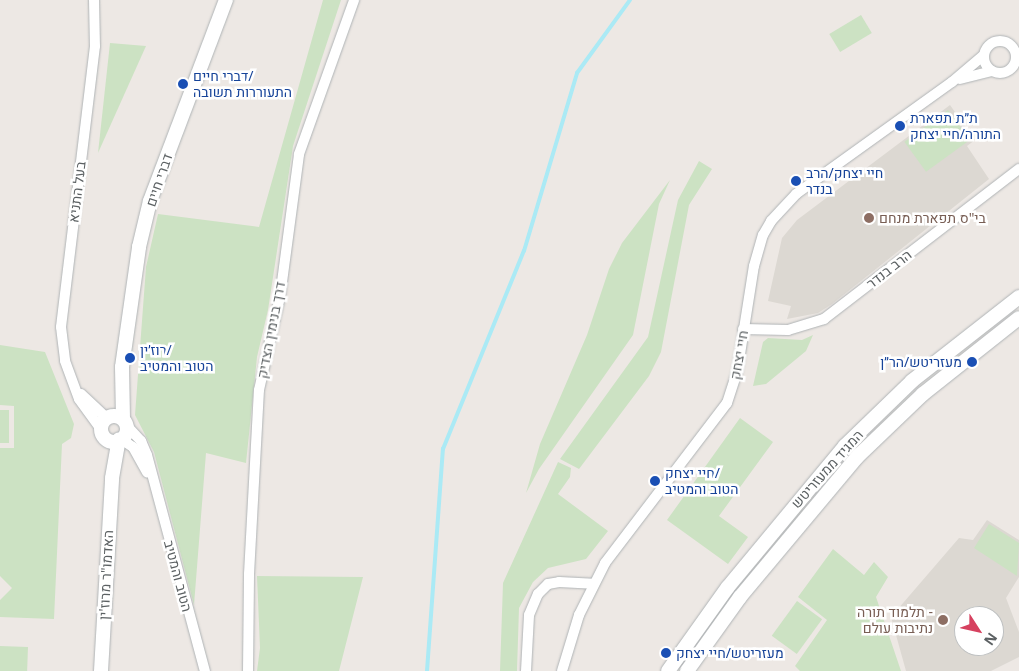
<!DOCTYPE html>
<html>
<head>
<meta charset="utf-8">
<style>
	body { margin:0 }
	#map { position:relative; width:1019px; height:671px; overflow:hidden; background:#ede8e4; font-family:"Noto Sans",Heebo,sans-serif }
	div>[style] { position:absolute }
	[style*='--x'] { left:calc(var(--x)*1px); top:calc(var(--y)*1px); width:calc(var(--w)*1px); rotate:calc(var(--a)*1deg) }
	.education>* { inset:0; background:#dcd8d2 }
	.green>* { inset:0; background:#cce2c3; transform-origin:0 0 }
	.stream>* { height:4px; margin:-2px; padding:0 2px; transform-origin:2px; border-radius:2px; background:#abeaf5 }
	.roads { filter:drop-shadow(0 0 1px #afb3b5) drop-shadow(0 0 1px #afb3b5) }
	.street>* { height:10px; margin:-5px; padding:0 5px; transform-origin:5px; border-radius:5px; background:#fff }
	.street>.ring { margin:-5px; padding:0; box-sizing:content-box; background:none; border:10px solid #fff; border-radius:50% }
	.secondary>* { height:14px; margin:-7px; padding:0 7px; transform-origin:7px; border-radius:7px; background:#fff }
	.secondary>.ring { margin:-7px; padding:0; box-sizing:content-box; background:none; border:14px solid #fff; border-radius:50% }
	.dots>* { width:14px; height:14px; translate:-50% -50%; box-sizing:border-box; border:2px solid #fff; border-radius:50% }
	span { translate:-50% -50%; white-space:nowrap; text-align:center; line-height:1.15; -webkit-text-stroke:5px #fff; paint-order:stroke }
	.transit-label { font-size:14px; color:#164399 }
	.left { translate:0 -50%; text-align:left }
	.right { translate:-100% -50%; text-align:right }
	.street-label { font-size:14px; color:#5c6163 }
	.education-label { font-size:14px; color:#785e54 }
	.north { position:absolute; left:954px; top:606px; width:50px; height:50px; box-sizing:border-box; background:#fff; border:1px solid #bec0c1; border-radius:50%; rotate:125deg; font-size:14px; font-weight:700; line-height:20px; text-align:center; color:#5c6163 }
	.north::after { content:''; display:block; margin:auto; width:18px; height:22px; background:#d6415f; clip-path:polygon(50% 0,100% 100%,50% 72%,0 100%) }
</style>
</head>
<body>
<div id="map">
	<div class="education">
		<i style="clip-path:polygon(950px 105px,975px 140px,967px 146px,989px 179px,832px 304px,818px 313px,787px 319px,791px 306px,768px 301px,782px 238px,797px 220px)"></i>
		<i style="clip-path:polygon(evenodd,987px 520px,1019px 540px,1019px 577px,1006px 598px,1019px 632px,1019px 657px,991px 671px,906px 671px,891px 617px,959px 538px,973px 540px,987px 520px,964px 616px,994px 616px,994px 646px,964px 646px,964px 616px)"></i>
	</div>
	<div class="green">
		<i style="clip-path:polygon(323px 0,341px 0,293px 146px,268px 310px,257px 357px,246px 463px,206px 453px,194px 605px,154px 452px,135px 415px,146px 267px,158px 214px,259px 227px)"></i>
		<i style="left:861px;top:15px;width:21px;height:37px;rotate:59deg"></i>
		<i style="clip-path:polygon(110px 43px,146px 46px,98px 153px)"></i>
		<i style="left:948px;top:110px;width:37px;height:54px;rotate:54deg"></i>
		<i style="clip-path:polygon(699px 161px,712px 169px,689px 205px,661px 352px,649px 376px,579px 469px,560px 459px,648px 337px,678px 200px)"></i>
		<i style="clip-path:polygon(670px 180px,659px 204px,633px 335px,539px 469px,526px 493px,540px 444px,587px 335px,609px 269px,622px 243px)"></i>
		<i style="clip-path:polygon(813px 335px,806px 351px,766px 384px,753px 386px,763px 342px,768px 338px,802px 340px)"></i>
		<i style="clip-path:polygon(0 345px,45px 352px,74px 424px,71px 438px,62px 444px,54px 619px,0 617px,0 600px,12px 588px,0 576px,0 448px,14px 448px,14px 406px,0 405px)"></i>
		<i style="left:0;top:410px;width:9px;height:33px"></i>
		<i style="clip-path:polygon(740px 418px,773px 442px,719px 516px,748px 537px,728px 564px,667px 520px)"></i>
		<i style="clip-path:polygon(558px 462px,571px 468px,570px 477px,558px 494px,608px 531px,586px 559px,548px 568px,533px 582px,519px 608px,517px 671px,500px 671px,503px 583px)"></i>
		<i style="clip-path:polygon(989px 524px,1019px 543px,1017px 576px,974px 548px)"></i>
		<i style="clip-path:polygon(833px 549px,864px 575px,874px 562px,888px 577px,876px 597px,901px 671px,800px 671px,795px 666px,827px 620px,798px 597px)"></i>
		<i style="clip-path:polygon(257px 576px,363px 577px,339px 671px,257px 671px,260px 648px)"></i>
		<i style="left:797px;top:601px;width:31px;height:43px;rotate:36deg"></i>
		<i style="left:0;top:646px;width:28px;height:25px;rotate:2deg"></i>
	</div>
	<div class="stream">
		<i style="--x:427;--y:671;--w:223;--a:-85.9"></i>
		<i style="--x:443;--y:449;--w:214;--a:-67.8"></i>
		<i style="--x:524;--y:251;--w:186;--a:-73.4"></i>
		<i style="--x:577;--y:73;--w:90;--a:-54"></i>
	</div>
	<div class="roads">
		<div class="street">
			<i style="--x:94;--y:0;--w:46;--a:88.8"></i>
			<i style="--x:95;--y:46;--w:283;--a:96.9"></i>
			<i style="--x:61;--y:327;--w:34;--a:83"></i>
			<i style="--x:65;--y:361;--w:40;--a:69.8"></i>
			<i style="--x:79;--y:399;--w:39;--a:54"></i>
			<i class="ring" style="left:984px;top:41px;width:22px;height:22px"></i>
			<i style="--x:960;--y:79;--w:33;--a:-14"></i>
			<i style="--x:743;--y:329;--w:45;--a:1.3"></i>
			<i style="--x:788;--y:330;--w:38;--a:-17"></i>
			<i style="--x:824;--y:319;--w:246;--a:-37.6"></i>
			<i style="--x:81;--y:394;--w:35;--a:43"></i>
			<i style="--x:127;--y:426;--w:21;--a:47"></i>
			<i style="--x:141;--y:441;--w:15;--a:67"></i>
			<i style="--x:147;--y:455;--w:224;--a:75"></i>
			<i style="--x:121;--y:439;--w:14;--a:34"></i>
			<i style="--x:133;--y:447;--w:29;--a:61"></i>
			<i style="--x:248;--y:671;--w:97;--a:-89.4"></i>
			<i style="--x:249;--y:574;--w:184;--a:-86.9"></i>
			<i style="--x:259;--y:390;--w:95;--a:-77.3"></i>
			<i style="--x:280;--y:297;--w:144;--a:-82.4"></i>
			<i style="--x:299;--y:154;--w:164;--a:-70.3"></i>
			<i style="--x:526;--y:671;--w:56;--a:-86.9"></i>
			<i style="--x:529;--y:615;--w:23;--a:-67"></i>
			<i style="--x:538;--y:594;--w:14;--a:-45"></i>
			<i style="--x:548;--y:584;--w:11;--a:-10"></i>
			<i style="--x:559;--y:582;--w:34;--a:3"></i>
			<i style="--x:562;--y:671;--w:59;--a:-73.1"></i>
			<i style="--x:579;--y:615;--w:58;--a:-63.4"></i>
			<i style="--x:605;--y:563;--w:201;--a:-52.7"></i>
			<i style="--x:727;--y:403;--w:32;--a:-72"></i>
			<i style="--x:737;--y:373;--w:108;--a:-81"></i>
			<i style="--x:754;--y:266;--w:32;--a:-74"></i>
			<i style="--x:763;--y:235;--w:16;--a:-60"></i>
			<i style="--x:771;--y:221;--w:37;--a:-47"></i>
			<i style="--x:796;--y:194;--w:192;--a:-35.7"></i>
			<i style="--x:952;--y:82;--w:42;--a:-40.2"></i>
		</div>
		<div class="secondary">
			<i class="ring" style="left:101px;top:416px;width:12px;height:12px"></i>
			<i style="--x:123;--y:419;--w:52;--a:-91.1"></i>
			<i style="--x:122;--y:367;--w:121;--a:-81.9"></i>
			<i style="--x:139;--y:247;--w:47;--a:-76.6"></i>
			<i style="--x:150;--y:201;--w:215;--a:-69.3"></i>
			<i style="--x:101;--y:671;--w:193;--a:-86.7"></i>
			<i style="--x:112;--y:478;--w:39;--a:-80"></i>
			<i style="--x:668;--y:671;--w:103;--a:-54.5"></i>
			<i style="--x:728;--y:587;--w:183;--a:-50.3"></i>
			<i style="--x:845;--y:446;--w:93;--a:-44.1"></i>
			<i style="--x:912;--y:381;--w:136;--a:-38.1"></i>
			<i style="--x:687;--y:671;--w:91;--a:-54.4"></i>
			<i style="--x:740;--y:597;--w:182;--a:-50.1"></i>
			<i style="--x:857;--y:457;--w:91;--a:-43.7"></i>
			<i style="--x:923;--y:394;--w:122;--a:-38.4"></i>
		</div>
	</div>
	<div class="dots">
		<i style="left:183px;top:84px;background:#1a4fb4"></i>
		<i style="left:900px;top:126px;background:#1a4fb4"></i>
		<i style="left:796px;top:181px;background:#1a4fb4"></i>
		<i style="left:869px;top:218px;background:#8d6e63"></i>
		<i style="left:130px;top:358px;background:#1a4fb4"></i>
		<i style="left:972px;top:362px;background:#1a4fb4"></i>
		<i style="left:655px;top:481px;background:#1a4fb4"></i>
		<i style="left:943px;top:620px;background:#8d6e63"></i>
		<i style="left:666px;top:653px;background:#1a4fb4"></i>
	</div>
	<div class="transit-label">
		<span class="left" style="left:193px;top:84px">דברי חיים/<br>התעוררות תשובה</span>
		<span class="left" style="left:910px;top:126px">ת״ת תפארת<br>התורה/חיי יצחק</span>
		<span class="left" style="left:806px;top:181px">חיי יצחק/הרב<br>בנדר</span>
		<span class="left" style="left:140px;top:358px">רוז׳ין/<br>הטוב והמטיב</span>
		<span class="right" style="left:962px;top:362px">מעזריטש/הר״ן</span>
		<span class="left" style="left:665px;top:481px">חיי יצחק/<br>הטוב והמטיב</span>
		<span class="left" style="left:676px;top:653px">מעזריטש/חיי יצחק</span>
	</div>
	<div class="street-label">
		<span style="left:159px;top:180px;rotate:-71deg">דברי חיים</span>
		<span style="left:77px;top:192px;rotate:-83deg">בעל התניא</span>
		<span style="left:889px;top:269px;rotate:-38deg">הרב בנדר</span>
		<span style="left:271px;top:330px;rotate:-79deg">דרך בנימין הצדיק</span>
		<span style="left:739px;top:355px;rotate:-80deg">חיי יצחק</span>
		<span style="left:827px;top:469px;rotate:-48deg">המגיד ממעזריטש</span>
		<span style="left:106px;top:575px;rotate:-87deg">האדמו"ר מרוז'ין</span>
		<span style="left:178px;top:576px;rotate:75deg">הטוב והמטיב</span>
	</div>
	<div class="education-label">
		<span class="left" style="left:879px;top:218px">בי"ס תפארת מנחם</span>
		<span class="right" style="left:933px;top:620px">תלמוד תורה -<br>נתיבות עולם</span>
	</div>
	<div class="north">N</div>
</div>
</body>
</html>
